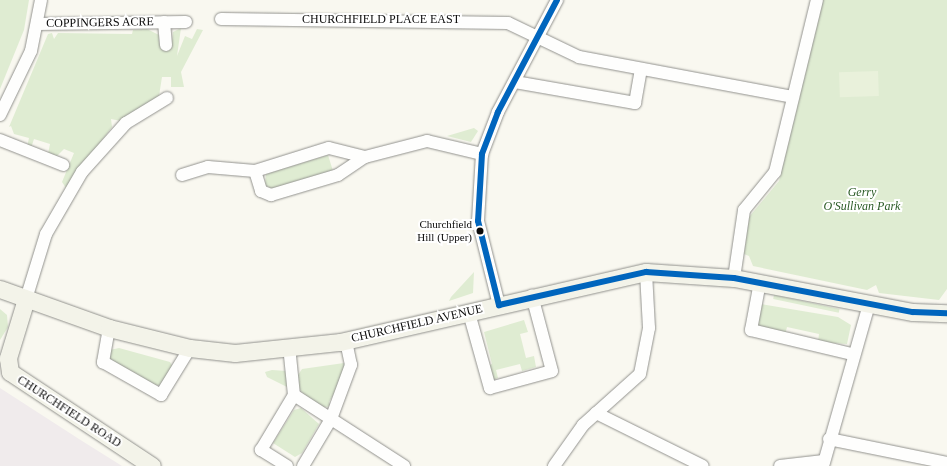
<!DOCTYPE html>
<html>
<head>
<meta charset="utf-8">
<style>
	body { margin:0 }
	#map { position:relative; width:947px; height:466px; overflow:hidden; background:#f9f8f0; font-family:Georgia,serif }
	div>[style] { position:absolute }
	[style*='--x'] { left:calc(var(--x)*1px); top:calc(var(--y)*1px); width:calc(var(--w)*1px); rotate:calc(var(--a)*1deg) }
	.industrial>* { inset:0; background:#f0ebec }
	.green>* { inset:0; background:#dfecd2; transform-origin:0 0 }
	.pitch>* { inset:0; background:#e9f1db; transform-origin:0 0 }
	.roads { filter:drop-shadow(0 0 1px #92928e) drop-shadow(0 0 1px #92928e) }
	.street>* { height:12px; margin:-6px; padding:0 6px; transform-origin:6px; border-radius:6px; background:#fefefd }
	.secondary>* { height:17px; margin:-8.5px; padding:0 8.5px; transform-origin:8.5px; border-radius:8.5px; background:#f3f3e9 }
	.bus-1>* { height:6px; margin:-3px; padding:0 3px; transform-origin:3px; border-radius:3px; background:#0065bd }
	.dots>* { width:11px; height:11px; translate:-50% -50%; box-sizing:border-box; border:2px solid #fff; border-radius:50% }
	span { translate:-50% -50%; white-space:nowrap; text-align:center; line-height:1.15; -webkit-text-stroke:4px #fff; paint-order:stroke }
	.bus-label { font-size:11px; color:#0b0b0b }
	.right { translate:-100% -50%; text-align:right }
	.street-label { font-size:12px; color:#0b0b0b }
	.park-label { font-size:12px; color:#295a24; font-style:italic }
</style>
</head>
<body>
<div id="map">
	<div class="industrial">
		<i style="clip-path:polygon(0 388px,79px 439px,122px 466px,0 466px)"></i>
	</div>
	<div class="green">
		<i style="clip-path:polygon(0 0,29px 0,24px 30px,0 89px)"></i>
		<i style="clip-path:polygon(823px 0,947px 0,947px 289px,939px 300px,879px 293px,876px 285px,867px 290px,753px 266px,749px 256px,744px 254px,749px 217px,779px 181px)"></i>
		<i style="clip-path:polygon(181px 28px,177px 56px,185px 36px,192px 39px,197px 29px,203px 30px,181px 72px,184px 87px,171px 87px,171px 77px,162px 77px,159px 96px,121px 121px,111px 119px,112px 127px,66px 188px,62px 182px,74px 153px,64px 149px,56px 157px,48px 154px,50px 144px,34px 139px,31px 148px,27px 147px,29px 138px,14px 134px,11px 126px,9px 127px,48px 34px,52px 33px,54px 39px,58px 33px,132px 34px,133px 30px,147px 29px,159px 35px,161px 49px,171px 49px,173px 32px)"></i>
		<i style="clip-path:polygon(474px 128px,478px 131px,471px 142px,447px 136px)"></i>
		<i style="clip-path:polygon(328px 155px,333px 171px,273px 189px,265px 185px,266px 174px)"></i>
		<i style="clip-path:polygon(474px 272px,473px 293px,449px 301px,451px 297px)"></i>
		<i style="left:774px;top:295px;width:67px;height:4px;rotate:12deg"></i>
		<i style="clip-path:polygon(761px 304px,838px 317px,851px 325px,847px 344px,818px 342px,819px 334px,787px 327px,785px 335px,757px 328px)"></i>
		<i style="clip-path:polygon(0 309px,7px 315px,8px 327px,0 340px)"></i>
		<i style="clip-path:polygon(524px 320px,528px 332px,520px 334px,526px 358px,534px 356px,536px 367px,522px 371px,520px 364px,496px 370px,498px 378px,492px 380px,486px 367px,492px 364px,484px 332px)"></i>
		<i style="clip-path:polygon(119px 348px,170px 362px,173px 367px,160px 385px,155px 385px,110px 359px,110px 350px)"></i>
		<i style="clip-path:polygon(344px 363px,347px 365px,344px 377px,329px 402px,331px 406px,320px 408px,305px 397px,299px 388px,298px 375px,302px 369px)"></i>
		<i style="clip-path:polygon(272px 370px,287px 371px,289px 388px,267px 377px,265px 372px)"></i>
		<i style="clip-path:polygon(301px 408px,319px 424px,302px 453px,295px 457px,273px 443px,294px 410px)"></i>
	</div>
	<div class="pitch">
		<i style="left:878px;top:71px;width:25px;height:39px;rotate:88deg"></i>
	</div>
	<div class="roads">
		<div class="street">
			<i style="--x:221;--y:19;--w:287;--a:0.8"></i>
			<i style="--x:508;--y:23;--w:79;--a:25.6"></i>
			<i style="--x:579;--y:57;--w:217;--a:10.6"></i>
			<i style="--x:164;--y:22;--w:23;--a:85"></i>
			<i style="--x:37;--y:24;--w:149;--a:-0.8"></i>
			<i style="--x:515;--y:82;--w:122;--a:9.9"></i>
			<i style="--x:635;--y:103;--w:34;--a:-80"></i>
			<i style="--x:0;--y:115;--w:71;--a:-64.2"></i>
			<i style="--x:31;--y:51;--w:52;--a:-78.9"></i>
			<i style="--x:0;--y:140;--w:68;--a:21.6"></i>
			<i style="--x:255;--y:171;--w:21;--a:73"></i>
			<i style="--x:261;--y:191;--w:11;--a:22"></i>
			<i style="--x:271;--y:195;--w:70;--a:-16.6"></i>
			<i style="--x:338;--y:175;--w:32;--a:-34"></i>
			<i style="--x:182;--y:175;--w:27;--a:-17"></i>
			<i style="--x:208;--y:167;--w:47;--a:4.9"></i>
			<i style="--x:255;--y:171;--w:77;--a:-17.3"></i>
			<i style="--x:329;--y:148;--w:37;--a:14"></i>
			<i style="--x:365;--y:157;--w:64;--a:-14.5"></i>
			<i style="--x:427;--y:141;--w:57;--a:13.3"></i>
			<i style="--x:734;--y:278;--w:69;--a:-81.6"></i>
			<i style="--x:744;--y:210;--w:49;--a:-50.8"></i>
			<i style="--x:775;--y:172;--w:177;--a:-76.3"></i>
			<i style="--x:760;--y:282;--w:49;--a:100.6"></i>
			<i style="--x:751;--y:330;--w:104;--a:13.4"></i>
			<i style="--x:26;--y:299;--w:68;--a:-72.9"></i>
			<i style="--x:46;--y:234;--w:72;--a:-59.9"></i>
			<i style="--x:82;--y:172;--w:66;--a:-48.1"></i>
			<i style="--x:126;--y:123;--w:48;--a:-31.4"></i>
			<i style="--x:499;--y:305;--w:87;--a:-104"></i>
			<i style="--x:478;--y:221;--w:67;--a:-86.6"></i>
			<i style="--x:482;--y:154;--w:45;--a:-69.1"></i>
			<i style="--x:498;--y:112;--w:127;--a:-62.2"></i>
			<i style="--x:469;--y:313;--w:78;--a:74.4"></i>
			<i style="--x:490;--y:388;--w:64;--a:-15.3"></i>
			<i style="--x:552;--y:371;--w:78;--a:-104.9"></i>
			<i style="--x:109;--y:328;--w:35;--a:100"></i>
			<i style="--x:103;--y:362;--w:67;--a:29.6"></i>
			<i style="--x:161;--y:395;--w:55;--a:-58.3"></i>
			<i style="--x:289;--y:346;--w:49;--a:84.2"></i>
			<i style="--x:294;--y:395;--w:131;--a:32.8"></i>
			<i style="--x:596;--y:413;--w:119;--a:26.4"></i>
			<i style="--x:829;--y:439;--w:120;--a:11.5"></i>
			<i style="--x:287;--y:466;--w:31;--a:-148"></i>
			<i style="--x:261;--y:450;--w:64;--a:-59"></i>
			<i style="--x:303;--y:466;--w:55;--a:-59.2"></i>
			<i style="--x:331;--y:419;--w:58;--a:-69.7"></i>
			<i style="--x:351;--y:365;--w:25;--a:-102"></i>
			<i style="--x:554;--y:466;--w:50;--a:-54.7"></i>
			<i style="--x:583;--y:425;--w:76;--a:-41.8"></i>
			<i style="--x:640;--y:374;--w:47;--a:-78.9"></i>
			<i style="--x:649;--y:328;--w:56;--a:-93.1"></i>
			<i style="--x:780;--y:466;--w:44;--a:-6.5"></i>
			<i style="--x:823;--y:466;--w:168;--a:-74.1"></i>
		</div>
		<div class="secondary">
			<i style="--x:0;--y:289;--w:116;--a:19.7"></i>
			<i style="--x:109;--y:328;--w:83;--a:13.9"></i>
			<i style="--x:190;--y:348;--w:45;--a:6.3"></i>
			<i style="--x:235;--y:353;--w:106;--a:-6"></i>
			<i style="--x:340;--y:342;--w:314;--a:-12.9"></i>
			<i style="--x:646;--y:272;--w:88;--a:3.9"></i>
			<i style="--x:734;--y:278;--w:182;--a:10.8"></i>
			<i style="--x:913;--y:312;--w:34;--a:2"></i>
			<i style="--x:26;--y:299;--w:62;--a:107"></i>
			<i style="--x:8;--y:358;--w:14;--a:82"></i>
			<i style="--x:10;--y:372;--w:170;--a:33.5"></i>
		</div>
	</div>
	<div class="bus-1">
		<i style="--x:557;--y:0;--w:127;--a:117.8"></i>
		<i style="--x:498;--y:112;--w:45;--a:110.9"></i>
		<i style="--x:482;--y:154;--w:67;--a:93.4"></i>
		<i style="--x:478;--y:221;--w:87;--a:76"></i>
		<i style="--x:499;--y:305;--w:151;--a:-12.7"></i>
		<i style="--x:646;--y:272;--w:88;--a:3.9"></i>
		<i style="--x:734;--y:278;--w:182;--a:10.8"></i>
		<i style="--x:913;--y:312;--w:34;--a:2"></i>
	</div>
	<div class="dots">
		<i style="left:480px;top:231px;background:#0b0b0b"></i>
	</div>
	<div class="bus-label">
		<span class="right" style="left:472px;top:231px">Churchfield<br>Hill (Upper)</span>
	</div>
	<div class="street-label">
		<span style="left:381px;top:20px">CHURCHFIELD PLACE EAST</span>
		<span style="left:100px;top:23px;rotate:-1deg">COPPINGERS ACRE</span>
		<span style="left:417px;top:324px;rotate:-13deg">CHURCHFIELD AVENUE</span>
		<span style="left:69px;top:412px;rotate:33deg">CHURCHFIELD ROAD</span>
	</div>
	<div class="park-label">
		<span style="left:862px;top:200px">Gerry<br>O'Sullivan Park</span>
	</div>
</div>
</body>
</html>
